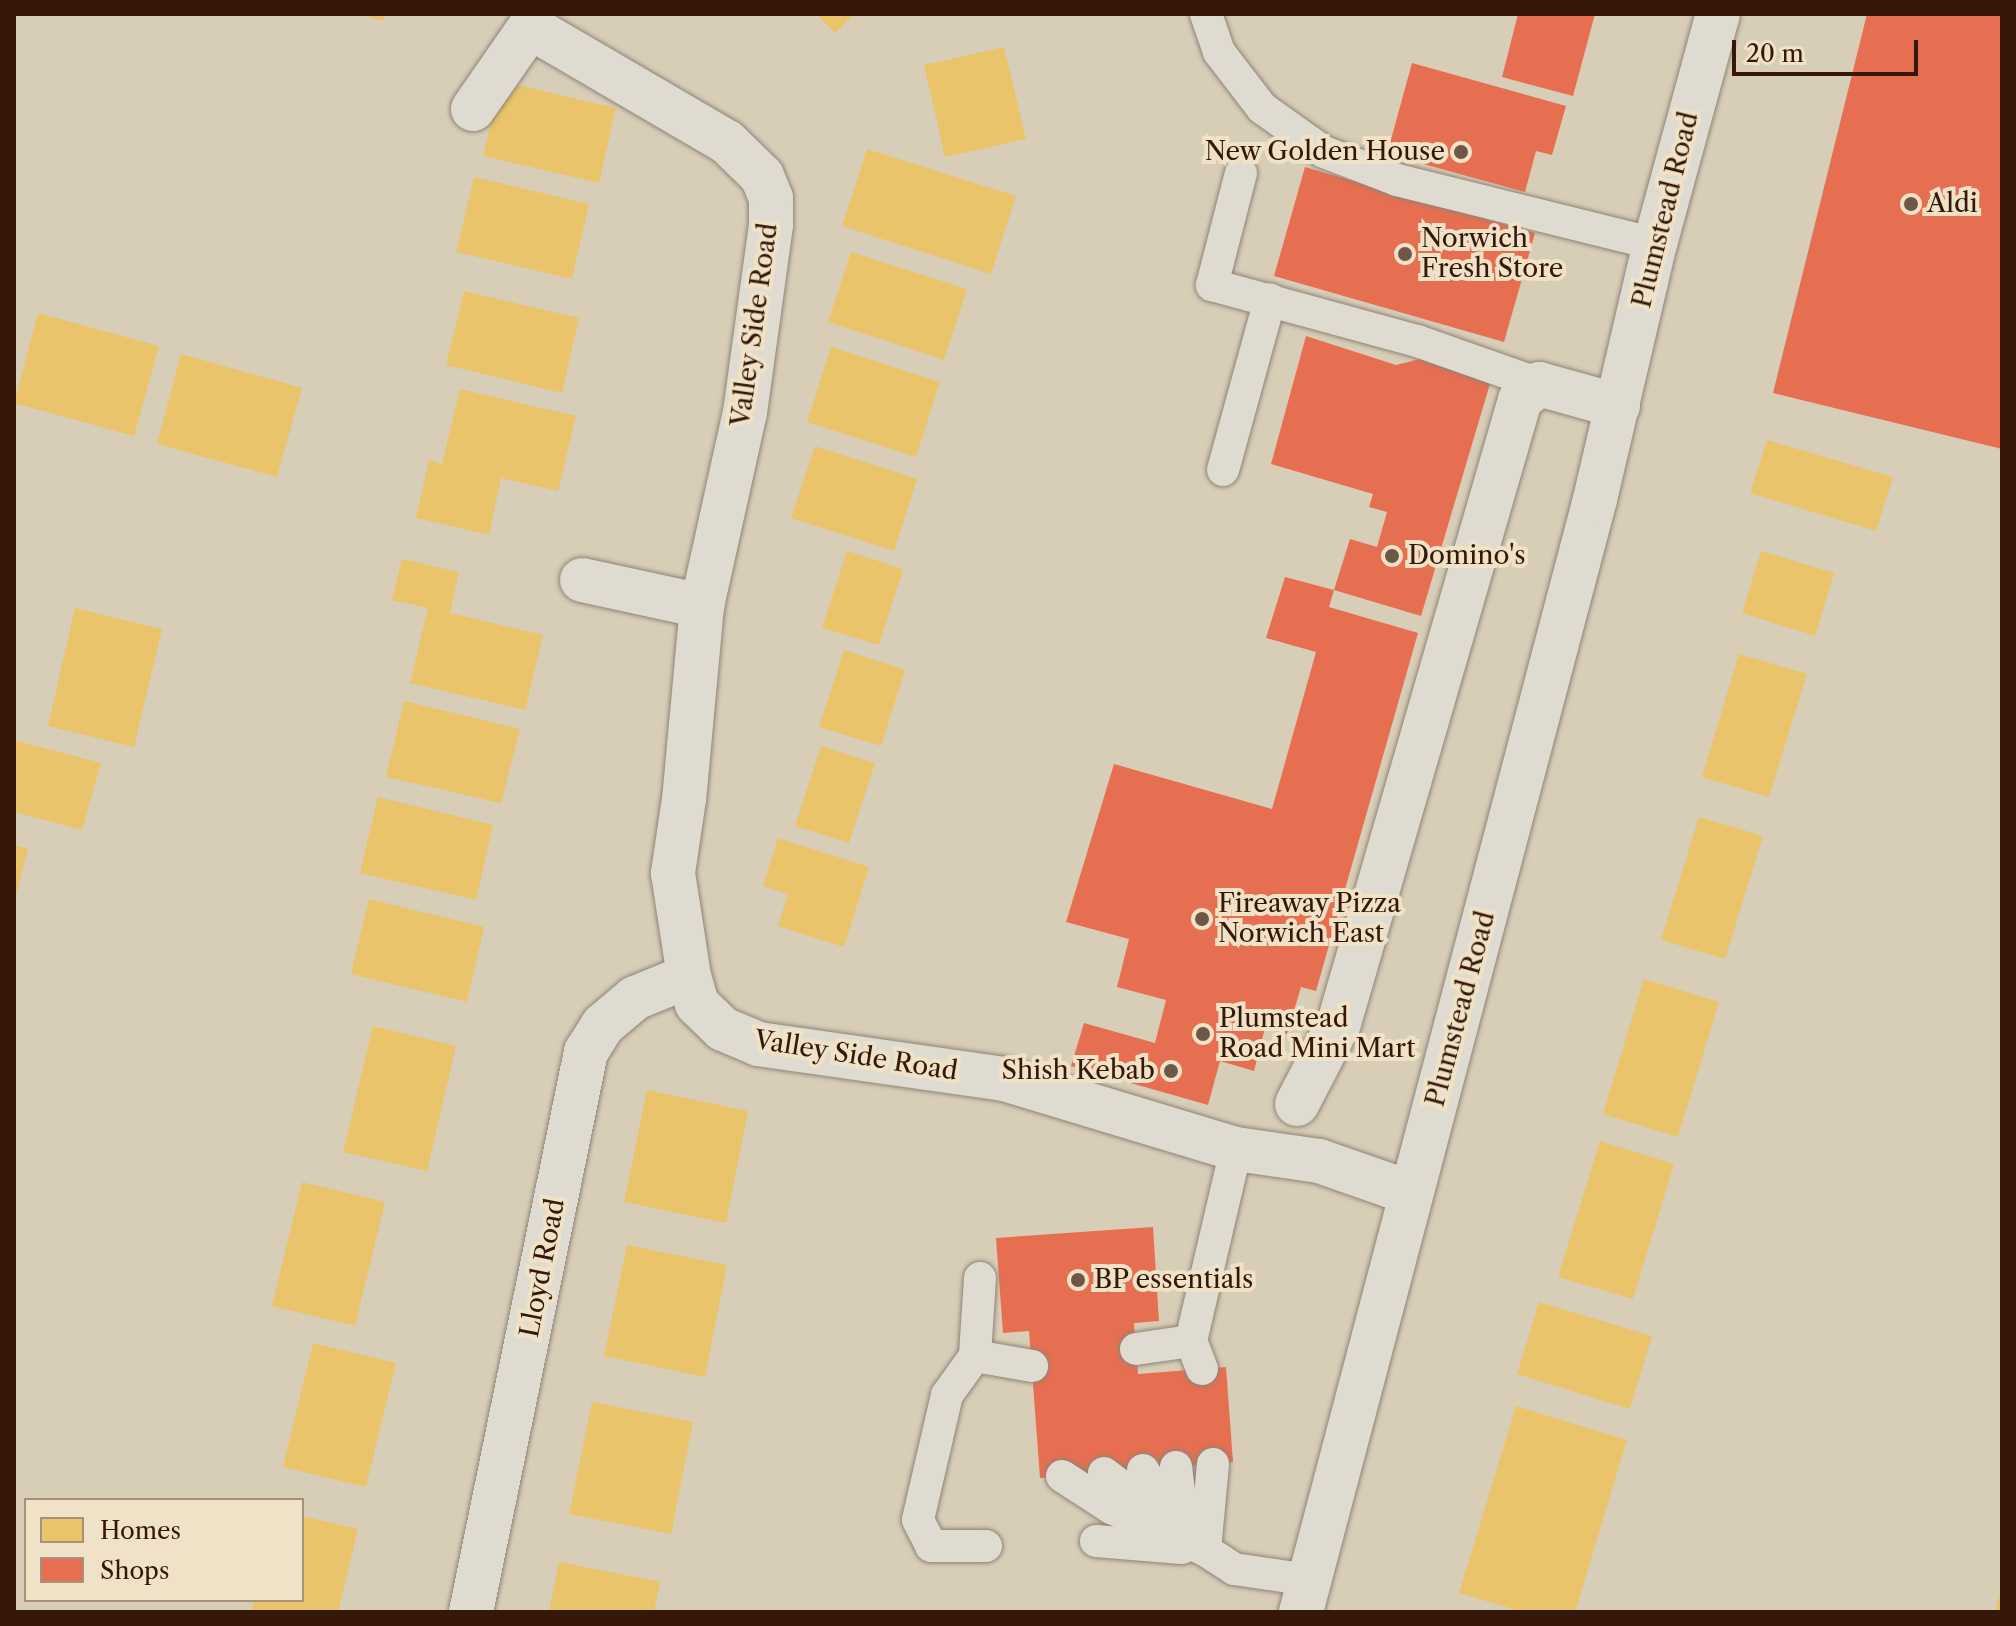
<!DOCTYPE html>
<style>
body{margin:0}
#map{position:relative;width:2016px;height:1626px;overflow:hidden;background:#d8cdb7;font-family:"Libre Caslon Text",serif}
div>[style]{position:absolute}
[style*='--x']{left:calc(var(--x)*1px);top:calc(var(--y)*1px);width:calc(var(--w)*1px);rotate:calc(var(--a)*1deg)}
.homes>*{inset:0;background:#e9c46a}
.shops>*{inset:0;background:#e76f51}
.roads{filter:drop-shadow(0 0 2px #8e8477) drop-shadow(0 0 2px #8e8477)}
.lane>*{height:32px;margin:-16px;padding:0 16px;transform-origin:16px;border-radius:16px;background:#e0dbd0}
.street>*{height:44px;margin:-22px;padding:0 22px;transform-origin:22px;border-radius:22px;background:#e0dbd0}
.secondary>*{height:44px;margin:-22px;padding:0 22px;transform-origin:22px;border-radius:22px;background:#e0dbd0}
.dots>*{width:22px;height:22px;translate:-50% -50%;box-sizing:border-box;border:4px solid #efe2c7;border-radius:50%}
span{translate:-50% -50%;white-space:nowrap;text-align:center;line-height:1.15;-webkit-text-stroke:8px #efe2c7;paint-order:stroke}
.poi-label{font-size:26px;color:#36180b}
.right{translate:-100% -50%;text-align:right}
.left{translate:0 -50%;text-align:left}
.street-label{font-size:26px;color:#36180b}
.frame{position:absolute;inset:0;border:16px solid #36180b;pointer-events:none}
.legend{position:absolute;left:24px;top:1498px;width:280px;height:104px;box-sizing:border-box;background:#efe2c7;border:2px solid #a5917c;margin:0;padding:10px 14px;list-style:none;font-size:24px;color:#36180b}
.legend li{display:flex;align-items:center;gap:16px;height:40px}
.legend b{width:40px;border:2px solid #a5917c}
.scale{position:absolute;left:1732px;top:40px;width:186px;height:36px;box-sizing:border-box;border:4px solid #36180b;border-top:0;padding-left:10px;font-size:24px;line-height:28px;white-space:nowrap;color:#36180b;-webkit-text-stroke:6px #efe2c7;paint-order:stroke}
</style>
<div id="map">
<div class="homes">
<div style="clip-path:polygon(359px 14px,385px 14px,383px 21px)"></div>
<div style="clip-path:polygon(816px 14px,854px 14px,835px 33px)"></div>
<div style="clip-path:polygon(1004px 47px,1026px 139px,945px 157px,924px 65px)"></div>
<div style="clip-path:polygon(501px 81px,616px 108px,599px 183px,483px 156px)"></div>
<div style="clip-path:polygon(867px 149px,1016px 196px,991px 274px,842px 226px)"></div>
<div style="clip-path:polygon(474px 177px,589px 204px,572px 279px,456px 252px)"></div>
<div style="clip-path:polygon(851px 252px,967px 289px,944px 360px,828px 322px)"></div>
<div style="clip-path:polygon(464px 291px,579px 318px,562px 393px,446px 365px)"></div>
<div style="clip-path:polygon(38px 313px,159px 346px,134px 436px,14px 403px)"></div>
<div style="clip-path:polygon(831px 347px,940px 382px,916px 457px,807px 422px)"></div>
<div style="clip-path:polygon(181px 354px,302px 388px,277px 477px,157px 444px)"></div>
<div style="clip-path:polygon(460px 389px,576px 416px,558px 491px,501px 478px,489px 535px,416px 518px,429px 460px,442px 464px)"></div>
<div style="clip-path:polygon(1767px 440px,1893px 477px,1876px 531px,1750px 493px)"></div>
<div style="clip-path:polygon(815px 446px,917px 479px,894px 551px,791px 518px)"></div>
<div style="clip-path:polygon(847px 551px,903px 569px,879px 645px,822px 628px)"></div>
<div style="clip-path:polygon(1761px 551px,1834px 573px,1815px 636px,1742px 613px)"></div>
<div style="clip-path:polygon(402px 559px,459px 572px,450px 613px,543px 635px,525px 710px,410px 683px,428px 608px,392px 600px)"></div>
<div style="clip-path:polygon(75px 608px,162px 629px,134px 747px,48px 726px)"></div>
<div style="clip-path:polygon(844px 650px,905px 670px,881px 746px,819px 727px)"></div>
<div style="clip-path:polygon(1739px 654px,1807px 674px,1769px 797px,1702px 777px)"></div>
<div style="clip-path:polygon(404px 701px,520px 729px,501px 803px,386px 777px)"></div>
<div style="clip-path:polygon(14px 740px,101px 763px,82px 830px,14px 812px)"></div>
<div style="clip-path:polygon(821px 746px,875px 763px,849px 843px,795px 826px)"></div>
<div style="clip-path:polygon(378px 797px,493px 825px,476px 900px,360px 873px)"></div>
<div style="clip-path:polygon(1699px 817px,1763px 836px,1725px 959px,1661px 940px)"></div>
<div style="clip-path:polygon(778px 838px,869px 867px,844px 947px,778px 926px,788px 894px,763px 886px)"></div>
<div style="clip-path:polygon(14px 845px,28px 849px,15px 900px,14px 900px)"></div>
<div style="clip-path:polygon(369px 899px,484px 927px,467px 1002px,351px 974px)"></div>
<div style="clip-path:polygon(1644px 979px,1719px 1002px,1678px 1137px,1603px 1114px)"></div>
<div style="clip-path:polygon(373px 1026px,456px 1046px,427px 1171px,343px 1152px)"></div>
<div style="clip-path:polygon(647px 1090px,748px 1111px,726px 1223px,624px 1202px)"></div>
<div style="clip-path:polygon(1600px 1141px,1674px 1164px,1633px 1299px,1558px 1277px)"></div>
<div style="clip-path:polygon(302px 1182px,385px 1202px,355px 1326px,272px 1306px)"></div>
<div style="clip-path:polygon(627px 1245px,727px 1265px,705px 1377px,604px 1356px)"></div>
<div style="clip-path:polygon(1539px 1302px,1652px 1336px,1630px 1409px,1517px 1374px)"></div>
<div style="clip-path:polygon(313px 1343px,396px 1363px,366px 1487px,283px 1467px)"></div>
<div style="clip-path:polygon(592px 1402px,693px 1422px,671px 1534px,569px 1514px)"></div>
<div style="clip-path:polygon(1516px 1406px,1627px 1440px,1575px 1612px,1523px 1612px,1459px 1593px)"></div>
<div style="clip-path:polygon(302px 1516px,358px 1529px,338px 1612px,251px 1612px,254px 1600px,302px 1600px)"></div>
<div style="clip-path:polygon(559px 1562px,660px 1582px,654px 1612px,549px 1612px)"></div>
<div style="clip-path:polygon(2001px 1590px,2002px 1612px,1995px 1612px)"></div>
</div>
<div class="shops">
<div style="clip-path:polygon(1518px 14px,1595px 14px,1573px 96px,1502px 77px)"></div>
<div style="clip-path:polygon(1867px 14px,2002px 14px,2002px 449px,1773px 393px)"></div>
<div style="clip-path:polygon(1412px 63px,1566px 106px,1552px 155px,1536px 151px,1525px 192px,1387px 154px)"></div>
<div style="clip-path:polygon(1305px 167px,1535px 233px,1504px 342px,1274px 276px)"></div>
<div style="clip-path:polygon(1306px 336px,1396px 365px,1432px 356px,1492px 377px,1421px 616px,1334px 590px,1350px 539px,1377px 547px,1387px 512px,1369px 507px,1373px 494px,1271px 464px)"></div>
<div style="clip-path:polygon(1285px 577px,1334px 590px,1329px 607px,1418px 633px,1316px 991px,1301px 987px,1287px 1034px,1265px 1028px,1254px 1071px,1220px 1061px,1208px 1105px,1071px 1066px,1084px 1023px,1155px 1043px,1166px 1000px,1117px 987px,1129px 939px,1066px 922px,1114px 764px,1272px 809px,1316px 652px,1266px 638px)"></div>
<div style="clip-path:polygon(1153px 1227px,1159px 1321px,1134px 1323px,1138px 1374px,1226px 1367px,1233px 1462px,1040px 1478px,1029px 1331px,1003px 1333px,996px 1238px)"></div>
</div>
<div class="roads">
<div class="lane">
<div style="--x:1206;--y:14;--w:40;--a:71.1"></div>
<div style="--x:1219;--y:52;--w:71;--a:52.5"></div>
<div style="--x:1262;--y:108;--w:76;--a:35.4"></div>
<div style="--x:1324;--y:152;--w:78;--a:21"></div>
<div style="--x:1397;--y:180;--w:266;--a:13.9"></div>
<div style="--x:1241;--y:173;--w:116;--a:104.5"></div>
<div style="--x:1212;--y:285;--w:213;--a:15.3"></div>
<div style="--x:1417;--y:341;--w:129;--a:19.4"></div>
<div style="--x:1223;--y:470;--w:177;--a:-74.6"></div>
<div style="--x:980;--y:1278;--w:78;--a:93.7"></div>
<div style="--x:975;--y:1356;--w:58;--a:10"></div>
<div style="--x:1136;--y:1349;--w:56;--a:-8.3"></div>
<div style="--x:975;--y:1356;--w:48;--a:125.7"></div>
<div style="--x:947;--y:1395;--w:128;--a:103.1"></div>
<div style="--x:918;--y:1520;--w:29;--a:63"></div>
<div style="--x:931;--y:1546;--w:55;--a:0"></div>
<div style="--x:1202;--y:1369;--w:30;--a:-111"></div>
<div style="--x:1191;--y:1341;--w:197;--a:-76.8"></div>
<div style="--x:1213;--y:1464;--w:86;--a:95.3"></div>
<div style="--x:1205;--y:1550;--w:35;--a:33"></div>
<div style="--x:1234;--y:1569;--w:76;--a:8.3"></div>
<div style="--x:1176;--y:1467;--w:40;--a:82.9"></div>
<div style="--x:1181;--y:1507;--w:22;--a:60"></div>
<div style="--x:1143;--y:1470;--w:55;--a:59.2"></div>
<div style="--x:1104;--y:1473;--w:71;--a:37"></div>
<div style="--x:1062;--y:1476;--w:59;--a:33.1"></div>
<div style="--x:1111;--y:1508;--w:103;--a:24.1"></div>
<div style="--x:1096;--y:1541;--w:86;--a:4.7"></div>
</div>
<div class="street">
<div style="--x:473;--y:109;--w:100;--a:-55.2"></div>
<div style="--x:530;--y:27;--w:228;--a:30.3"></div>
<div style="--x:727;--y:142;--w:49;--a:44.2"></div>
<div style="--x:762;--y:176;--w:24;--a:68"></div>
<div style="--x:771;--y:198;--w:27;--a:90"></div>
<div style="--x:771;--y:225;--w:189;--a:97.9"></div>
<div style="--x:745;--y:412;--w:199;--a:102.5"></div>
<div style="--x:702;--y:606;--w:194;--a:95.3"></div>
<div style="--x:684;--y:799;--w:75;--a:98.5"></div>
<div style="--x:673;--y:873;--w:104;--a:81.2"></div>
<div style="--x:689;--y:976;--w:29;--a:74"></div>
<div style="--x:697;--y:1004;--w:36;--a:44"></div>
<div style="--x:723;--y:1029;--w:38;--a:23"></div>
<div style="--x:758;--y:1044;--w:248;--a:8.1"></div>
<div style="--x:1004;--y:1079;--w:242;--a:16.8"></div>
<div style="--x:1236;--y:1149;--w:84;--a:8.2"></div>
<div style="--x:1319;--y:1161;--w:97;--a:19.2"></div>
<div style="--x:582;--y:580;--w:123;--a:12.2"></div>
<div style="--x:1297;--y:1104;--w:91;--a:-62.6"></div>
<div style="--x:1339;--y:1023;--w:649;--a:-73.8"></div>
<div style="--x:1520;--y:400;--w:25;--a:-40"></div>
<div style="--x:1539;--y:384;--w:82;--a:15.6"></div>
<div style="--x:471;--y:1612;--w:572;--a:-78.4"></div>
<div style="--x:586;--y:1052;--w:32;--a:-58"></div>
<div style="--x:603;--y:1025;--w:42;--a:-40.2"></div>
<div style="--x:635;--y:998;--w:58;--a:-22.2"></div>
</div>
<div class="secondary">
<div style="--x:1301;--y:1612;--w:1151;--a:-75.2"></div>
<div style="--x:1595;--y:499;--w:262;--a:-76.8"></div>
<div style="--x:1655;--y:244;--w:238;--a:-74.7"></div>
</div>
</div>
<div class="dots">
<div style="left:1461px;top:152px;background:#6f5747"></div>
<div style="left:1911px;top:204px;background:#6f5747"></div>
<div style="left:1405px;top:254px;background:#6f5747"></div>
<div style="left:1392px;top:556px;background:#6f5747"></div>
<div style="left:1202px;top:919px;background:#6f5747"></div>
<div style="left:1203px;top:1034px;background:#6f5747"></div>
<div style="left:1171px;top:1071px;background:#6f5747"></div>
<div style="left:1078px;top:1280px;background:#6f5747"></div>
</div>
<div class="poi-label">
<span class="right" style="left:1445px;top:152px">New Golden House</span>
<span class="left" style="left:1927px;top:204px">Aldi</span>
<span class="left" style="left:1421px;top:254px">Norwich<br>Fresh Store</span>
<span class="left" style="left:1408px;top:556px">Domino's</span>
<span class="left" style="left:1218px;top:919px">Fireaway Pizza<br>Norwich East</span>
<span class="left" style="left:1219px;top:1034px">Plumstead<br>Road Mini Mart</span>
<span class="right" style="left:1155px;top:1071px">Shish Kebab</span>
<span class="left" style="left:1094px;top:1280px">BP essentials</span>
</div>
<div class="street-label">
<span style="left:1666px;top:210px;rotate:-76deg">Plumstead Road</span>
<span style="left:755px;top:325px;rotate:-82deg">Valley Side Road</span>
<span style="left:1461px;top:1009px;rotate:-75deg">Plumstead Road</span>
<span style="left:856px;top:1056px;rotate:9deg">Valley Side Road</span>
<span style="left:543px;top:1268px;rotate:-79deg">Lloyd Road</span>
</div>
<div class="frame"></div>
<ul class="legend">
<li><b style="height:22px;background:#e9c46a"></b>Homes</li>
<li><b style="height:22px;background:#e76f51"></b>Shops</li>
</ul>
<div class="scale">20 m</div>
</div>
